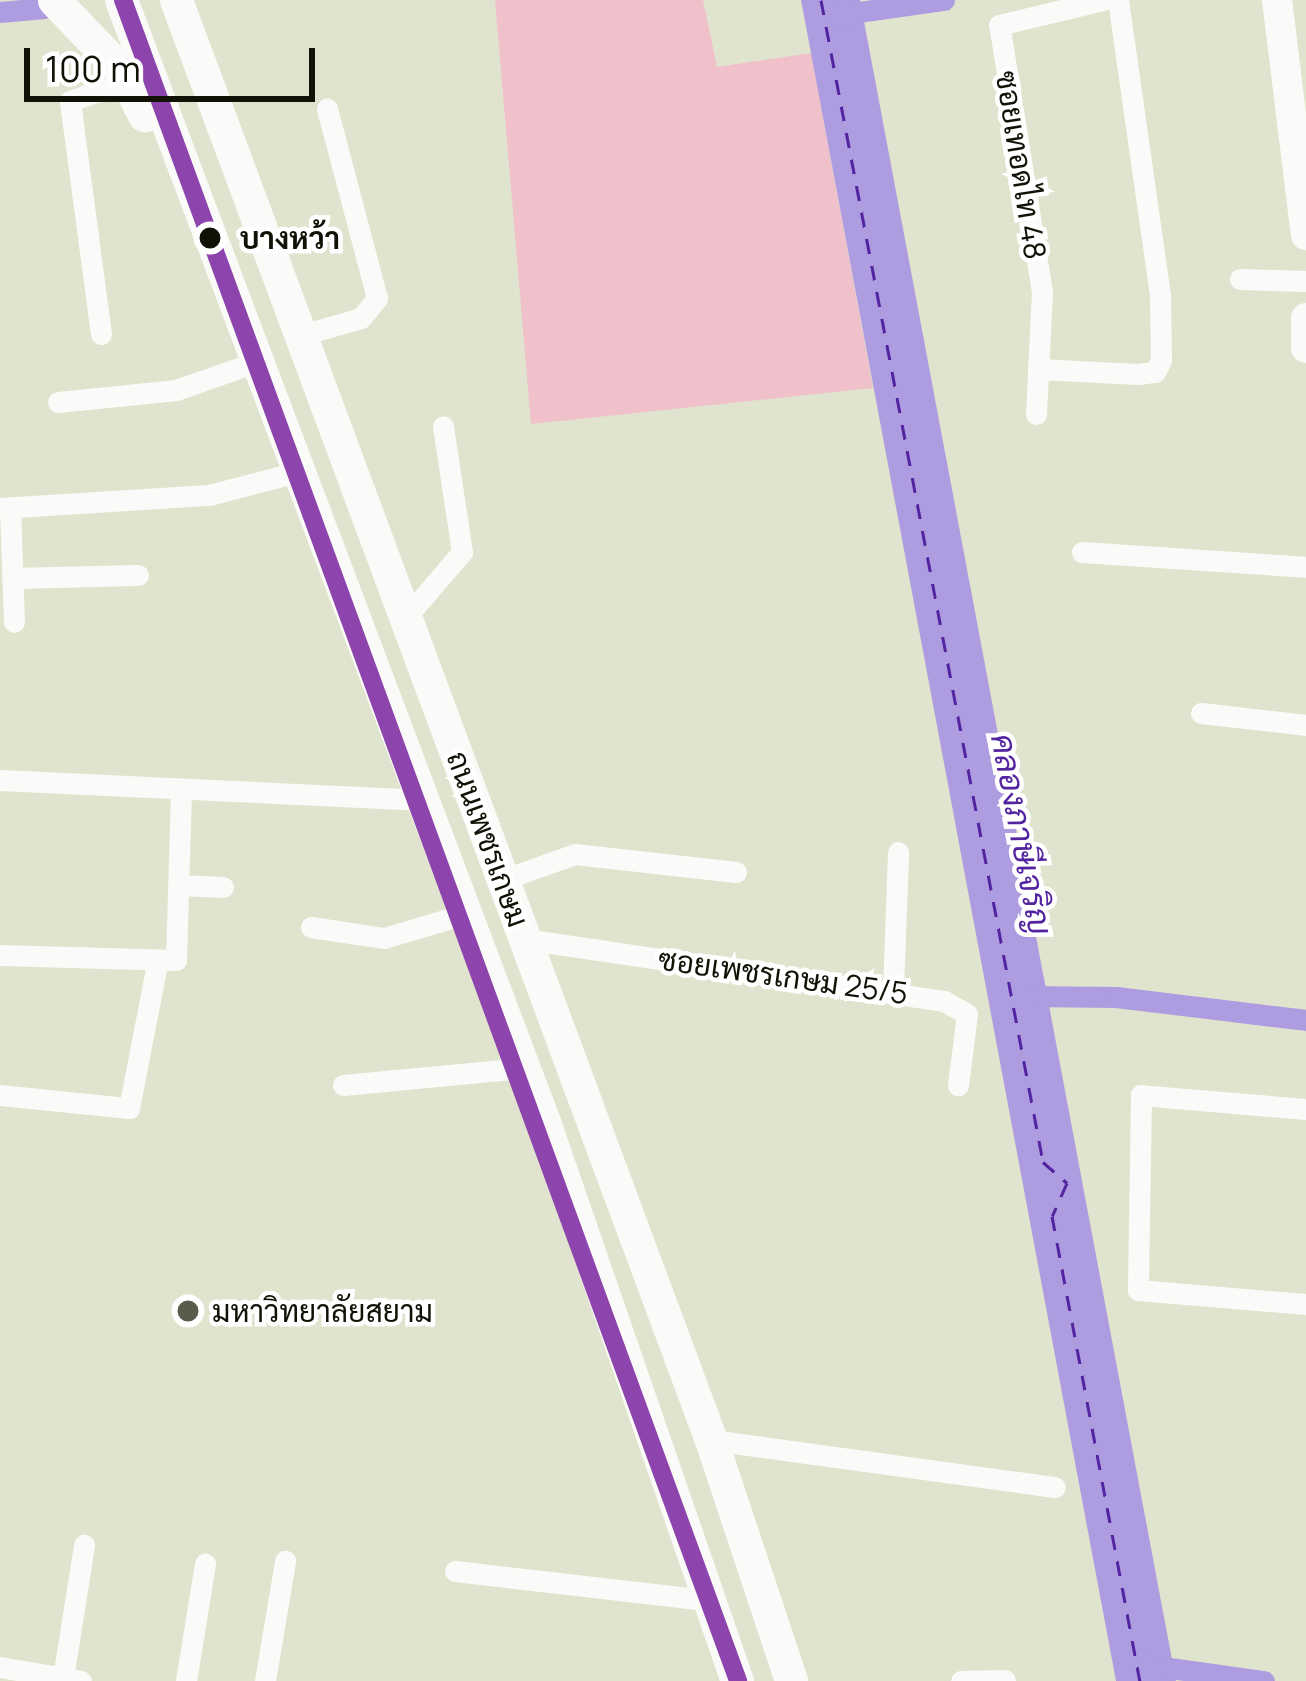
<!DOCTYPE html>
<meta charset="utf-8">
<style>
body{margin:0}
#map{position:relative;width:1306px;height:1681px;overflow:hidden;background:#e0e3cd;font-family:Manrope,Sarabun,sans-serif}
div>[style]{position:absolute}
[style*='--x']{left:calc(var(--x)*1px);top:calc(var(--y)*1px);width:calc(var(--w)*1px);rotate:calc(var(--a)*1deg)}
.green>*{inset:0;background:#f0c0cb}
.water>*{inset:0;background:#ae9ce0}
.canal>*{height:21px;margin:-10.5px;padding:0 10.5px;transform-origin:10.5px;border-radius:10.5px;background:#ae9ce0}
.ferry>*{height:3px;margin-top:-1.5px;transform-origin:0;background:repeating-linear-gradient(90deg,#5324a0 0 15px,transparent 0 27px)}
.street>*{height:21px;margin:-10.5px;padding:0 10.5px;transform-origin:10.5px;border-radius:10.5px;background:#fafbf8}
.secondary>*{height:30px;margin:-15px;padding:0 15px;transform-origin:15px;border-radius:15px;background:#fafbf8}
.primary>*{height:33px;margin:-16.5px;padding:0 16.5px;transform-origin:16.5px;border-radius:16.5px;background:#fafbf8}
.metro-1>*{height:18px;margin:-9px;padding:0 9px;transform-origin:9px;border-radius:9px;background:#8e44ad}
.dots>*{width:33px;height:33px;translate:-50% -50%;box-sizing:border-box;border:6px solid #fff;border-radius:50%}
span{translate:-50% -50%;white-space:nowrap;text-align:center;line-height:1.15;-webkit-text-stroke:9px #fff;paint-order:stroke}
.street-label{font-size:30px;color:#111205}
.stop-label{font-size:30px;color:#111205;font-weight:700}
.left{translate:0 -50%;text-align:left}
.poi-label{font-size:30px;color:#111205}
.water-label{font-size:33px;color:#5324a0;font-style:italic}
.scale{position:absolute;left:24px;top:48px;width:291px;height:54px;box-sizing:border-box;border:6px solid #111205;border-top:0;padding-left:15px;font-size:36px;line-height:42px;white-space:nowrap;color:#111205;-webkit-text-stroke:9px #fff;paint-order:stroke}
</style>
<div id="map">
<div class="green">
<div style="clip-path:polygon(495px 0,703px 0,717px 67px,811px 53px,873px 388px,531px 424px)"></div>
</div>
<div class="water">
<div style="clip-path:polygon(801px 0,860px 0,1176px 1681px,1116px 1681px)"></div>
</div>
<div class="canal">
<div style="--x:0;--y:12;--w:44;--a:-5.2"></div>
<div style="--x:837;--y:15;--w:108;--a:-8"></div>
<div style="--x:1021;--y:996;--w:95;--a:0.6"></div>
<div style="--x:1116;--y:997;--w:191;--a:6.9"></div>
<div style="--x:1148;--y:1665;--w:117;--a:7.9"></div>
</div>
<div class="ferry">
<div style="--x:821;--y:0;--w:1183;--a:79.18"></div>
<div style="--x:1043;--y:1162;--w:32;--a:41"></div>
<div style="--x:1067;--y:1183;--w:36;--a:114"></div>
<div style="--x:1052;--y:1216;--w:473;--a:79.3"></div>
</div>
<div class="street">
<div style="--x:1240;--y:279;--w:66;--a:1.7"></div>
<div style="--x:101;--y:334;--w:235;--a:-97.6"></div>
<div style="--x:70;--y:101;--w:60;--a:-19.3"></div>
<div style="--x:305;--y:334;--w:58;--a:-15.9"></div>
<div style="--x:361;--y:318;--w:26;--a:-51"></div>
<div style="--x:377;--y:298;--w:196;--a:-104.8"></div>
<div style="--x:1038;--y:369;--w:100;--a:2.9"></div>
<div style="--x:1138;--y:374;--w:17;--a:-7"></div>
<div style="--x:1155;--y:372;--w:13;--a:-63"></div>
<div style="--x:1161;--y:360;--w:65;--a:-90.9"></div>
<div style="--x:1160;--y:295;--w:298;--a:-98.1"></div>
<div style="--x:58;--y:402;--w:119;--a:-5.8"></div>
<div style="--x:176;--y:390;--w:85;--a:-19.3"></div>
<div style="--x:1036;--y:414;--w:122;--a:-87.2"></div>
<div style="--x:1042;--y:292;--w:270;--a:-99.1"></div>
<div style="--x:999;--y:25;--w:107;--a:-13.5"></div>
<div style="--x:10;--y:507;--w:115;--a:88"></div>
<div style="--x:0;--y:508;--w:209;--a:-3.6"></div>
<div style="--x:209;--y:495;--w:91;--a:-14.6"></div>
<div style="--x:1082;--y:552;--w:225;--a:3.8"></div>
<div style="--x:12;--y:578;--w:126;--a:-1.4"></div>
<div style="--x:407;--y:616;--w:84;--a:-49.3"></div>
<div style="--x:462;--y:552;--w:127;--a:-98.6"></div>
<div style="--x:1201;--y:713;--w:106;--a:6.5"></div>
<div style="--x:0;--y:780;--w:420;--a:2.7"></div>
<div style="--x:502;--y:880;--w:77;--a:-19.6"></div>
<div style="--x:575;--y:854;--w:162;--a:6.4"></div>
<div style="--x:179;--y:885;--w:44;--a:2.6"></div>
<div style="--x:311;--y:927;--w:74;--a:8.6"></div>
<div style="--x:384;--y:938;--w:84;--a:-16.5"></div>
<div style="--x:524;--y:939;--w:425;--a:8.4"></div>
<div style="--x:944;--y:1001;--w:26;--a:29"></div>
<div style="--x:967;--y:1014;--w:72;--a:97.2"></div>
<div style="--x:0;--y:955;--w:176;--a:1.6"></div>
<div style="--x:176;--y:960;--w:171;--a:-88.3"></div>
<div style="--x:893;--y:990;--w:138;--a:-87.9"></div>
<div style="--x:343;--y:1085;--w:182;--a:-5.4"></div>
<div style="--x:0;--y:1095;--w:130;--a:5.8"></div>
<div style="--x:129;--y:1108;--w:147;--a:-79"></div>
<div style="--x:1306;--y:1109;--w:166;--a:-175.2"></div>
<div style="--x:1141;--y:1095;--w:195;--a:90.9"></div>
<div style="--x:1138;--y:1290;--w:169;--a:4.8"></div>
<div style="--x:711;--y:1440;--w:347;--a:7.8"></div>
<div style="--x:455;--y:1571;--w:261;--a:6.6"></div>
<div style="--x:0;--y:1667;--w:82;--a:9.8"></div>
<div style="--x:63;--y:1678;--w:135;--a:-81"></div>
<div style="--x:186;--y:1681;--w:119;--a:-80.8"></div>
<div style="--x:265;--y:1681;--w:122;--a:-80.5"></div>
<div style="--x:961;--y:1681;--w:44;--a:-1.3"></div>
</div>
<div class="secondary">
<div style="--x:1277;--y:0;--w:237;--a:83"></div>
<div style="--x:1306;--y:318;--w:30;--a:90"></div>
</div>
<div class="primary">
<div style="--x:54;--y:0;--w:97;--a:46.3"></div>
<div style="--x:121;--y:70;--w:51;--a:62.9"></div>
<div style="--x:121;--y:0;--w:1199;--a:69.34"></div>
<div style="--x:544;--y:1122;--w:591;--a:70.95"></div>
<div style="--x:176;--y:0;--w:1536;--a:69.62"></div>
<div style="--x:711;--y:1440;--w:254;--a:71.6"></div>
</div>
<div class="metro-1">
<div style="--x:123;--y:0;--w:1790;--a:69.9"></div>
</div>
<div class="dots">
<div style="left:210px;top:238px;background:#111205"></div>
<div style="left:188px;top:1311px;background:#595b4b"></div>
</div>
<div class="street-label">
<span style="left:1021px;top:165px;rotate:81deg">ซอยเทอดไท 48</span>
<span style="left:488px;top:839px;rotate:70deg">ถนนเพชรเกษม</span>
<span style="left:783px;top:976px;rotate:8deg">ซอยเพชรเกษม 25/5</span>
</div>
<div class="stop-label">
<span class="left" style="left:240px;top:238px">บางหว้า</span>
</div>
<div class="poi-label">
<span class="left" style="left:212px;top:1311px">มหาวิทยาลัยสยาม</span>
</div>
<div class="water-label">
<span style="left:1022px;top:834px;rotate:79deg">คลองภาษีเจริญ</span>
</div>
<div class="scale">100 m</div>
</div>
